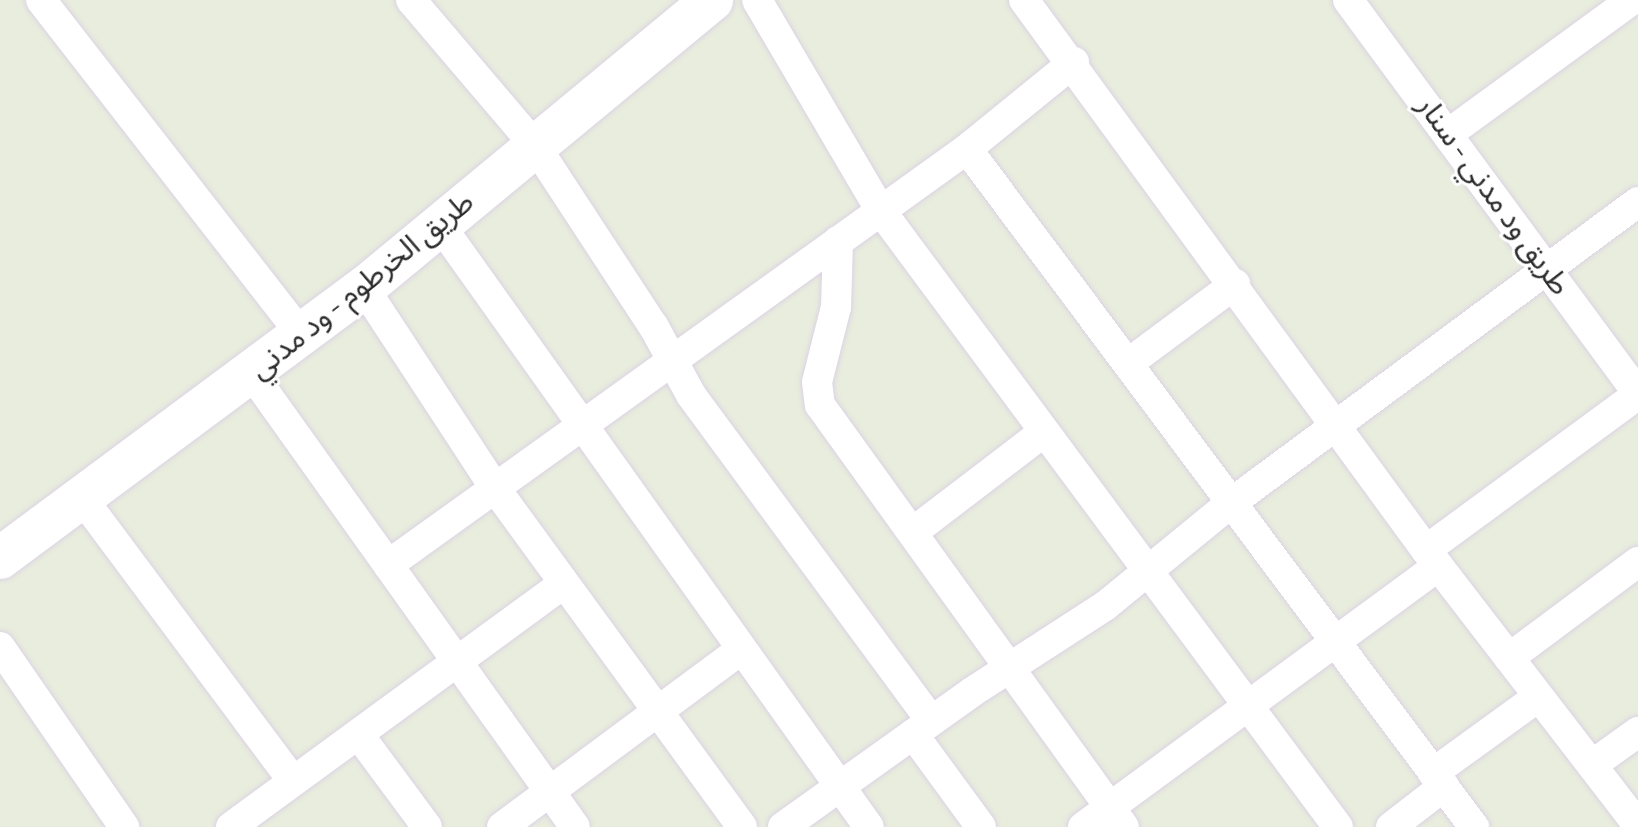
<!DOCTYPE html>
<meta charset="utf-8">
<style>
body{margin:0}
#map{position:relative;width:1638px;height:827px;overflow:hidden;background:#e8eddd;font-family:"Sofia Sans Condensed","Noto Sans Arabic",sans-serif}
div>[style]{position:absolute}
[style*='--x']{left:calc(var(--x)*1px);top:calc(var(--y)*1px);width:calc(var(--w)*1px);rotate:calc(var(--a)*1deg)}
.roads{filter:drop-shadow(0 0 2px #dcd2e4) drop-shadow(0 0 2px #dcd2e4)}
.street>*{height:30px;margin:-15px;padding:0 15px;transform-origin:15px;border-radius:15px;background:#fff}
.secondary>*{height:42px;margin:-21px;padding:0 21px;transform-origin:21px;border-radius:21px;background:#fff}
span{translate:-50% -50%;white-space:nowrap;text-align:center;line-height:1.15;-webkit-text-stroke:6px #fff;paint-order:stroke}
.street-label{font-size:30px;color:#2b2b2b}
</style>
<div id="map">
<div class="roads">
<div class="street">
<div style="--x:41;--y:0;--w:426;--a:52.1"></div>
<div style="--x:411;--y:0;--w:193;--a:49.6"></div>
<div style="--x:536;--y:147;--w:215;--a:56.8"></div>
<div style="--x:654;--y:327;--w:77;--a:61.4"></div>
<div style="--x:691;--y:395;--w:404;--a:53.6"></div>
<div style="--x:757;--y:0;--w:245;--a:59.6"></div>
<div style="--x:881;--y:211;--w:767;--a:53.43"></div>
<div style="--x:1024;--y:0;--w:681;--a:53.84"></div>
<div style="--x:1426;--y:550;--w:347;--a:52.4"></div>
<div style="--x:1348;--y:0;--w:488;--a:53.6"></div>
<div style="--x:1448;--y:134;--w:228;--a:-36.1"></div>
<div style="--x:967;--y:149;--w:847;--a:53.21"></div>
<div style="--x:440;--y:225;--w:739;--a:54.53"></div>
<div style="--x:838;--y:241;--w:66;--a:91.7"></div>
<div style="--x:836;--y:307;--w:77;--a:104.2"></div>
<div style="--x:817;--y:382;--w:23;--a:83"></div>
<div style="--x:820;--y:405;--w:520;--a:54.23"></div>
<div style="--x:364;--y:288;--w:239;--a:56.8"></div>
<div style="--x:495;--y:488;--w:419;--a:53.9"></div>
<div style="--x:1130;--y:362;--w:131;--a:-36.6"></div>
<div style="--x:252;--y:374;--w:556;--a:54.51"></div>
<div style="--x:82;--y:498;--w:353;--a:53.3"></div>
<div style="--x:913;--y:532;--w:165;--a:-37.4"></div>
<div style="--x:1426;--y:550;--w:263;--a:-36.3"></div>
<div style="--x:388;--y:565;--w:713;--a:-35.7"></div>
<div style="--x:967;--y:149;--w:138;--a:-39.1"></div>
<div style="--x:0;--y:647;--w:219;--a:55.4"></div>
<div style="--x:1509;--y:658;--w:161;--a:-36.7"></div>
<div style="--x:913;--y:734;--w:115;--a:53.8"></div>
<div style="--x:359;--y:735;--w:114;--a:53.5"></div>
<div style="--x:1592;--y:765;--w:57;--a:-35.7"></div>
<div style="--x:1433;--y:773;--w:130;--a:-35.9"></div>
<div style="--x:231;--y:827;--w:411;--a:-36.2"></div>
<div style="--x:502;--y:827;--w:297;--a:-36.6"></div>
<div style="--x:783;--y:827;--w:232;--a:-35.5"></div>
<div style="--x:972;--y:692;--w:158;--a:-32.9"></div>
<div style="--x:1105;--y:606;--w:163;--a:-39.3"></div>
<div style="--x:1231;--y:503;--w:506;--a:-36.49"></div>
<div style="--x:1083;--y:827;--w:441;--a:-36.3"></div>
<div style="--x:1391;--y:827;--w:67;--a:-37.7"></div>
</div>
<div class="secondary">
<div style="--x:0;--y:558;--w:453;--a:-36.6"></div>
<div style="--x:364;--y:288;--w:452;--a:-39.6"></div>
</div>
</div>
<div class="street-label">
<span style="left:1493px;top:196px;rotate:54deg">طريق ود مدني - سنار</span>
<span style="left:362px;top:286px;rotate:-39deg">طريق الخرطوم - ود مدني</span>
</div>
</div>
